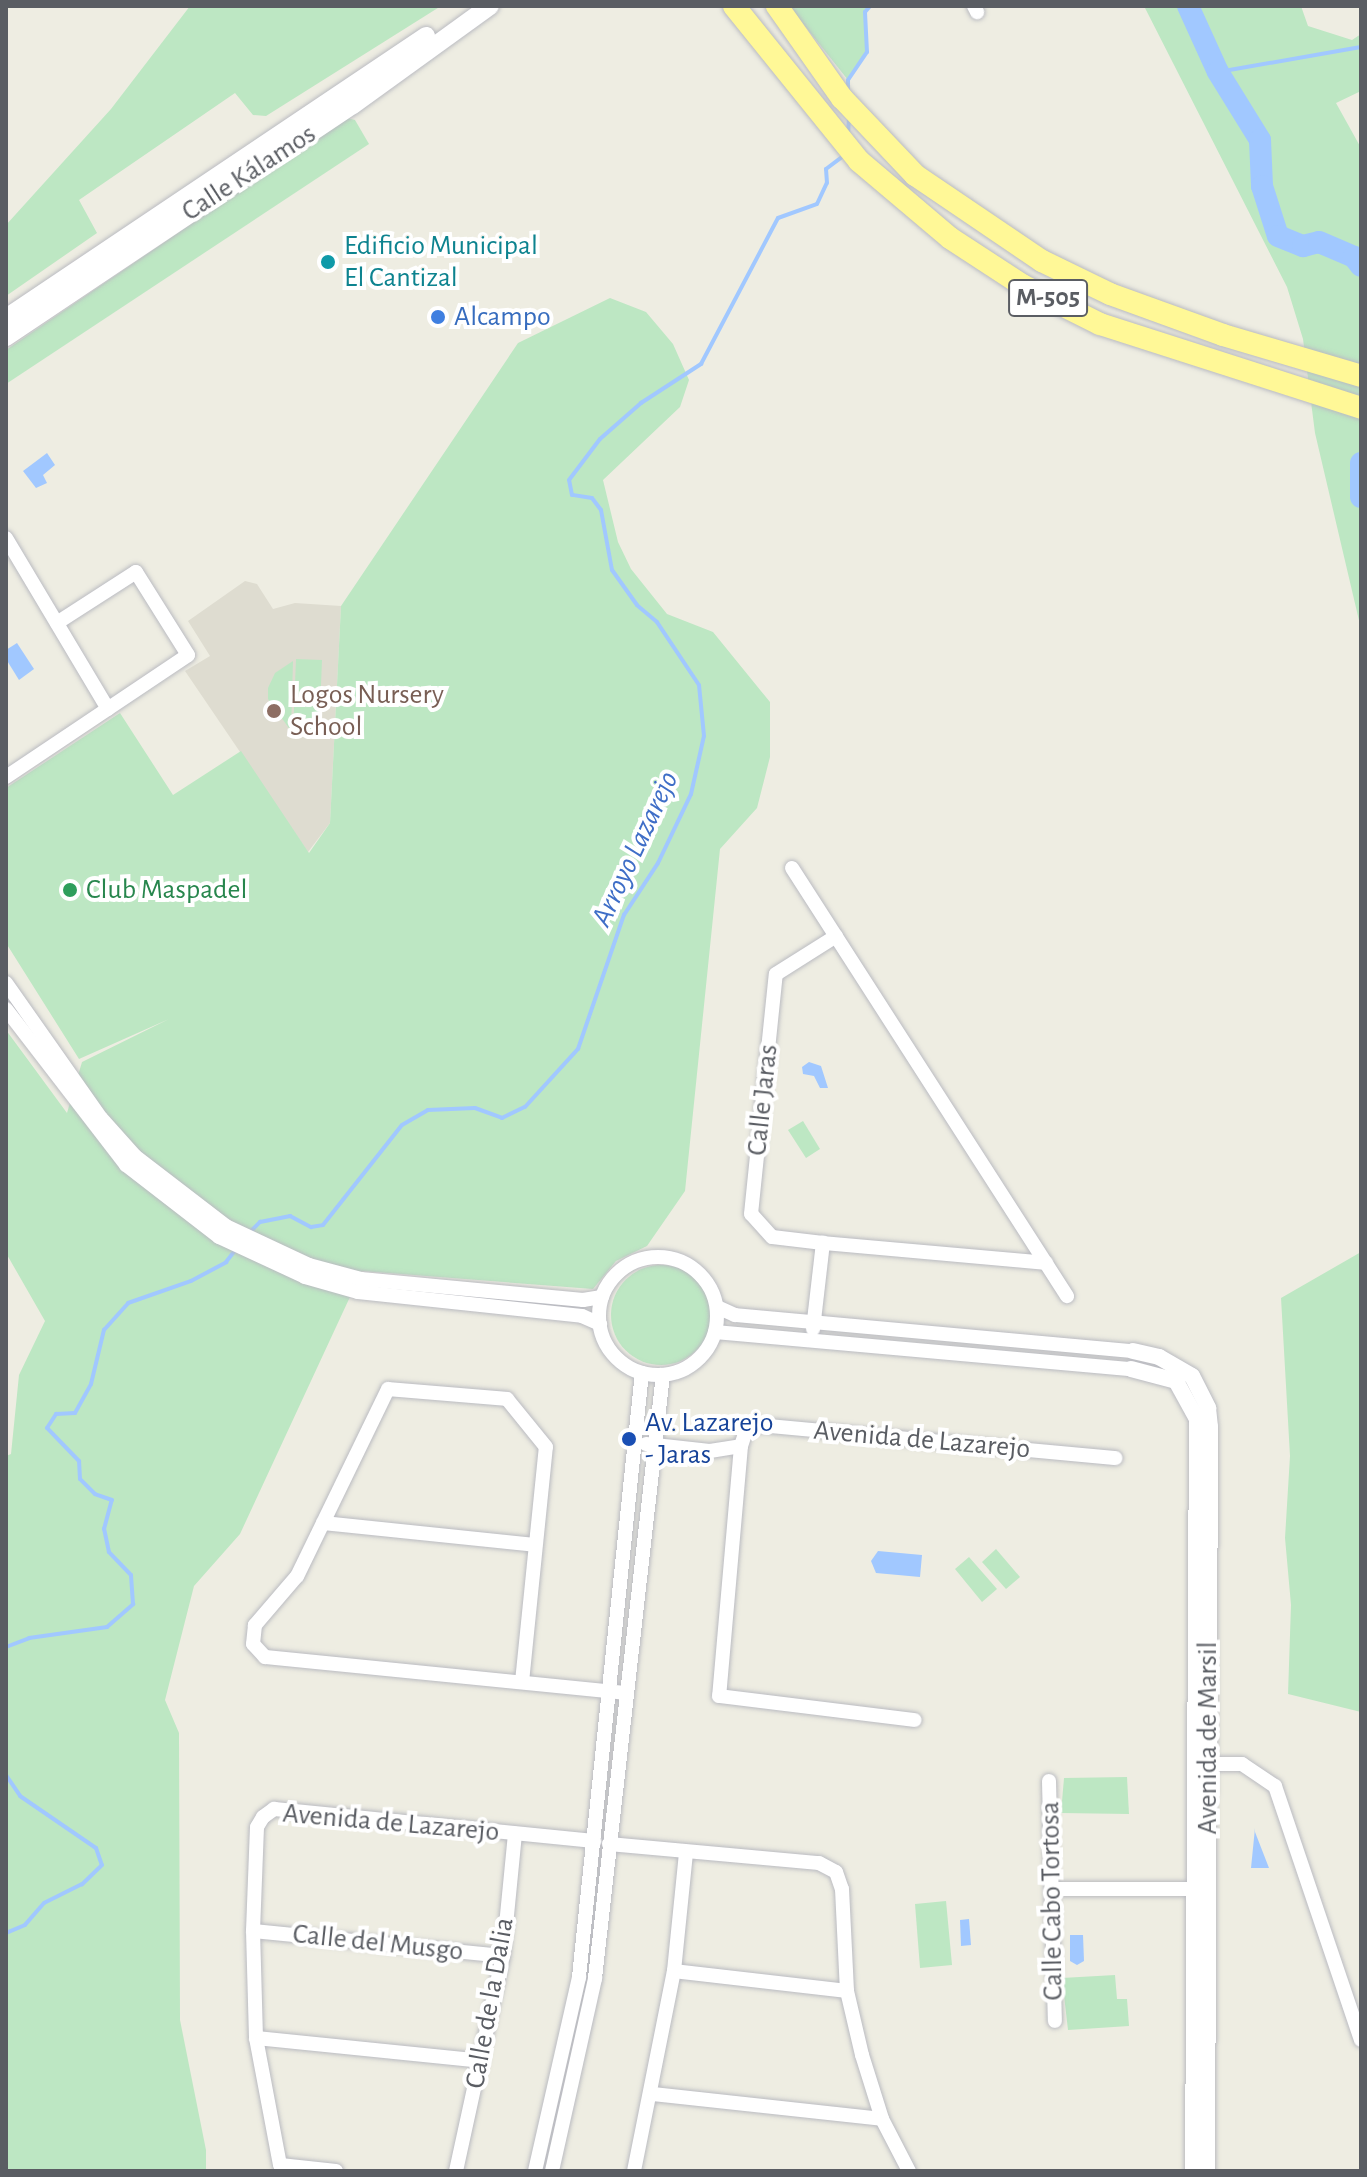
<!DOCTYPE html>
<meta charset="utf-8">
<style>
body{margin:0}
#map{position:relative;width:1367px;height:2177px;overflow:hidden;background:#eeede2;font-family:"Alegreya Sans",sans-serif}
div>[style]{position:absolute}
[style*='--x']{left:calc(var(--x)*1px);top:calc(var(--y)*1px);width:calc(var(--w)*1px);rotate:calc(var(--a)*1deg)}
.education>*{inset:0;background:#dedcd0}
.green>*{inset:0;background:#bde7c3}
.round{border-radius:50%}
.water>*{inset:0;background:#a1c8ff}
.stream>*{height:4px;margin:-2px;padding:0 2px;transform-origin:2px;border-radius:2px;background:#a1c8ff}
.river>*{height:22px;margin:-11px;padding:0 11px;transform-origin:11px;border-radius:11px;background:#a1c8ff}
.roads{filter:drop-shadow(0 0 2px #babbc1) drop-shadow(0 0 2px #babbc1)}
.minor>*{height:14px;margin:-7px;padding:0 7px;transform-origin:7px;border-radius:7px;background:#fff}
.minor>.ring{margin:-7px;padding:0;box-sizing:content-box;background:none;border:14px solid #fff;border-radius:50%}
.tertiary>*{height:16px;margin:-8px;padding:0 8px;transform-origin:8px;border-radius:8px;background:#fff}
.secondary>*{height:18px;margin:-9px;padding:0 9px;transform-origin:9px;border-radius:9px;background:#fff}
.trunk>*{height:22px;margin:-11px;padding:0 11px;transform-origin:11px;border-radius:11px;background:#fff897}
.dots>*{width:22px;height:22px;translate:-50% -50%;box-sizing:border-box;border:4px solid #fff;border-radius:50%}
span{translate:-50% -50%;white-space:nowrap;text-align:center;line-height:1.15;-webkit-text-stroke:8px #fff;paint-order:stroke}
.shield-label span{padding:2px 6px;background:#fff;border:2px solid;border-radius:6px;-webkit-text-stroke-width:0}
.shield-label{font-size:26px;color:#5a5d63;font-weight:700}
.street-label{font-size:28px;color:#5a5d63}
.culture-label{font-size:28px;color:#0d838f}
.left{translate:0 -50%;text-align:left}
.shop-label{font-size:28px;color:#366cbe}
.education-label{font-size:28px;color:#785e54}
.leisure-label{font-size:28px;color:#27864d}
.transit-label{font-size:28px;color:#164399}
.water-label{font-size:30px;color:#3f6ec7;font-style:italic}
.frame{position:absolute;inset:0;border:8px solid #5a5d63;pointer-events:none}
</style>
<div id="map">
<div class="education">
<div style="clip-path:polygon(245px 581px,257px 584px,273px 609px,295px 603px,341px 606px,330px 823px,308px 852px,185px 671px,210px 656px,188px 621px)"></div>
</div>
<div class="green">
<div style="clip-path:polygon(190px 6px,441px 6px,266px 116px,253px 115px,235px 93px,79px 200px,97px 233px,6px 296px,6px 225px,111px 109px)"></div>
<div style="clip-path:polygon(789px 6px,870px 6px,865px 13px,867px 52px,848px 80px)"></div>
<div style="clip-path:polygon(1144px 6px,1301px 6px,1308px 26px,1352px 40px,1361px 34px,1361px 91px,1336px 103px,1361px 148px,1361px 629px,1315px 433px,1303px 339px,1287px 287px)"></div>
<div style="clip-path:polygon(347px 118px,355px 120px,369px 144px,6px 384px,6px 350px)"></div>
<div style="clip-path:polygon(610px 298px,646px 312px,673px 344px,689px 380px,680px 407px,603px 480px,618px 542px,631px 569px,667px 614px,713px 632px,770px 702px,770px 757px,757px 808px,720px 849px,685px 1191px,647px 1246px,616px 1261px,593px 1289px,362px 1271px,240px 1534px,194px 1586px,165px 1700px,179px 1733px,180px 2020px,206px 2150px,206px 2171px,6px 2171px,6px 1456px,11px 1454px,19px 1375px,45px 1321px,6px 1253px,6px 1030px,67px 1113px,82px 1062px,169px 1019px,79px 1059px,6px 943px,6px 788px,120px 713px,173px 795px,241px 751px,309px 853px,330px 823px,341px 606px,518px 343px)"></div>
<div style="clip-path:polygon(296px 659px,322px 660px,319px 734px,293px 734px)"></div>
<div style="clip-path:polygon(293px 661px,291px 731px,268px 699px,268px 688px,275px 673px)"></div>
<div style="clip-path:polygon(803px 1121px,820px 1149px,806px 1158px,788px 1130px)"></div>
<div style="clip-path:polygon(1361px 1252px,1361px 1712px,1288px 1694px,1291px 1605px,1285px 1538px,1290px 1456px,1281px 1298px)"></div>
<div class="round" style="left:611px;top:1265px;width:100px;height:100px"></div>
<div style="clip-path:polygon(996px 1549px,1020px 1577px,1006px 1589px,982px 1562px)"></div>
<div style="clip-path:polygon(969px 1557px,997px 1589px,982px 1602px,955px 1569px)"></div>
<div style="clip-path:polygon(1127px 1777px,1129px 1814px,1061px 1813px,1064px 1778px)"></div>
<div style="clip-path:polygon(946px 1901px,952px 1965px,920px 1968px,915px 1904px)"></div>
<div style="clip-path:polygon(1115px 1975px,1117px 1999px,1127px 1999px,1129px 2026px,1068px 2030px,1062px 1978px)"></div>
</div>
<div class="water">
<div style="clip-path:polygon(47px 453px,55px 465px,43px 475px,47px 483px,36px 488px,23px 471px)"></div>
<div style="clip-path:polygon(17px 643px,34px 669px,19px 680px,6px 659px,6px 650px)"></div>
<div style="clip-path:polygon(809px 1062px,821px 1066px,828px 1088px,820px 1088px,814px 1076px,803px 1074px,802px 1067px)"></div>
<div style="clip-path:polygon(878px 1551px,922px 1555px,920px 1577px,876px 1573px,871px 1561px)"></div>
<div style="clip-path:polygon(1255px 1828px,1255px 1832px,1269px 1868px,1251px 1868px)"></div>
<div style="clip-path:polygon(969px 1919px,971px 1945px,961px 1946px,960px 1920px)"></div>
<div style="clip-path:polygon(1070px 1935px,1083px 1935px,1084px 1961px,1077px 1965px,1070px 1961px)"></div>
</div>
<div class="stream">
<div style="--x:1218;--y:72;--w:145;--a:-9.9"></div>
<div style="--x:848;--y:92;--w:12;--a:-90"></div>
<div style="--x:848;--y:80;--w:34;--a:-56"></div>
<div style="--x:867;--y:52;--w:40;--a:-92.9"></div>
<div style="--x:865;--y:12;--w:8;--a:-50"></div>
<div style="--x:848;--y:136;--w:19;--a:-87"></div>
<div style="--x:249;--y:1233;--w:16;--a:-45"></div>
<div style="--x:260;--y:1222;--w:31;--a:-11"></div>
<div style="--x:290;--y:1216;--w:24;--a:28"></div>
<div style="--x:311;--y:1227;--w:12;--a:-9"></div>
<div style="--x:323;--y:1225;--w:127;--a:-51.7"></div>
<div style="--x:402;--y:1125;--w:30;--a:-30"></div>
<div style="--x:428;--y:1110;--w:47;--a:-2.4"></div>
<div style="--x:475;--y:1108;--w:29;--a:20"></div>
<div style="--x:502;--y:1118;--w:25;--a:-26"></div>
<div style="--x:525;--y:1107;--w:79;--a:-47.6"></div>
<div style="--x:578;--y:1049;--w:142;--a:-71.1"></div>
<div style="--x:624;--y:915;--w:62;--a:-56.8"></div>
<div style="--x:658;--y:863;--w:76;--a:-64.4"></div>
<div style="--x:691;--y:794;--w:59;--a:-77.4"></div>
<div style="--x:704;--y:736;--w:51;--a:-95.6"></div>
<div style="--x:699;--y:685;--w:76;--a:-123.7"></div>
<div style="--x:657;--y:622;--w:26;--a:-140"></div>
<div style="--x:637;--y:605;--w:43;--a:-125.5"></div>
<div style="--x:612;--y:570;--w:61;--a:-100.4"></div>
<div style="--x:601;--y:510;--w:15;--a:-127"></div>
<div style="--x:592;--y:498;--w:20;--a:-171"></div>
<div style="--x:572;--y:495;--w:15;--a:-101"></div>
<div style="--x:569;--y:480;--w:51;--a:-52.9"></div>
<div style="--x:600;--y:439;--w:55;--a:-41.3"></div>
<div style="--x:641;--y:403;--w:72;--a:-33"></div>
<div style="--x:701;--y:364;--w:165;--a:-62.2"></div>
<div style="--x:778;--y:218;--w:41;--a:-19.7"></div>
<div style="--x:817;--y:204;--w:23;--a:-65"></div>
<div style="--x:827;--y:183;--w:14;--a:-94"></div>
<div style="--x:826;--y:169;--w:21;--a:-37"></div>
<div style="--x:1361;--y:1337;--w:45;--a:90"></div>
<div style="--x:6;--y:1647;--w:25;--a:-21"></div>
<div style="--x:29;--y:1638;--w:79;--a:-8"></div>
<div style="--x:107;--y:1627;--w:35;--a:-41"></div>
<div style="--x:133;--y:1604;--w:29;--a:-94"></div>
<div style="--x:131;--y:1575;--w:32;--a:-134"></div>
<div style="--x:109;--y:1552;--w:24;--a:-102"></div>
<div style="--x:104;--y:1529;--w:30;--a:-75"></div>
<div style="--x:112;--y:1500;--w:18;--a:-161"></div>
<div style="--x:95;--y:1494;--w:21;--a:-135"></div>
<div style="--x:80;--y:1479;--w:18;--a:-93"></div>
<div style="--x:79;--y:1461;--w:46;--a:-134.1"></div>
<div style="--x:47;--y:1428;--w:17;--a:-57"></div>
<div style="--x:56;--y:1414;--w:19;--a:-3"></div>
<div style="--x:75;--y:1413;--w:33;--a:-61"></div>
<div style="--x:91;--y:1384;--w:56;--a:-76.5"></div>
<div style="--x:104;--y:1330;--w:36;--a:-48"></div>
<div style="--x:128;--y:1303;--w:67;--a:-19.2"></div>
<div style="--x:191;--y:1281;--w:40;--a:-28"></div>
<div style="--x:226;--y:1262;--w:16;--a:-52"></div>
<div style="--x:6;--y:1775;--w:25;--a:56"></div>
<div style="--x:20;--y:1796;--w:92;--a:34.4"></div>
<div style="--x:96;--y:1848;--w:18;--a:71"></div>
<div style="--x:102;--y:1865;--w:28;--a:136"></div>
<div style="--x:82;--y:1884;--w:42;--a:153.4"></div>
<div style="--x:44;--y:1903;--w:29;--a:131"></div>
<div style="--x:25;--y:1925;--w:21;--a:157"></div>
</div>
<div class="river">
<div style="--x:1188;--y:6;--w:72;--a:65.6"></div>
<div style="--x:1218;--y:72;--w:80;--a:58.3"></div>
<div style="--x:1260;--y:140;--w:46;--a:87.5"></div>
<div style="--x:1262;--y:186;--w:52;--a:72.3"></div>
<div style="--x:1278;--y:236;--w:27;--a:22"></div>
<div style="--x:1303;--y:246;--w:16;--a:-14"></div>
<div style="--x:1319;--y:242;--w:38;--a:23"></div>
<div style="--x:1354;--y:257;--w:11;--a:52"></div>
<div style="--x:1361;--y:463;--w:34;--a:90"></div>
</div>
<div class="roads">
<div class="minor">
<div style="--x:974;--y:6;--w:7;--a:63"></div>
<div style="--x:6;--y:538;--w:199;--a:59.2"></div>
<div style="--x:6;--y:777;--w:219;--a:-33.8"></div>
<div style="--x:188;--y:655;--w:98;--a:-122.1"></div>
<div style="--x:136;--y:572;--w:94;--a:147.2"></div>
<div style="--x:792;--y:868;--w:509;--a:57.28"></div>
<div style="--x:6;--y:983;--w:165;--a:54.9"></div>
<div style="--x:101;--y:1118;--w:51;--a:48.2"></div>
<div style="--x:135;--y:1156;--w:115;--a:37.6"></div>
<div style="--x:226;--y:1226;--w:92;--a:25.2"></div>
<div style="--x:309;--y:1265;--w:54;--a:15.1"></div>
<div style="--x:361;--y:1279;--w:223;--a:5.4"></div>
<div style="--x:583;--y:1300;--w:19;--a:-9"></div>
<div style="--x:6;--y:1009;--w:197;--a:52.4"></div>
<div style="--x:126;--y:1165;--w:118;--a:37.7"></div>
<div style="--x:219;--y:1237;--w:95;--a:24.9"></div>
<div style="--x:305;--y:1277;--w:55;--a:15.8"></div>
<div style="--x:358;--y:1292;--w:225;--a:6.1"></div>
<div style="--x:582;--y:1316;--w:20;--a:24"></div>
<div style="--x:823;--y:1243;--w:51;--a:-173.3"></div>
<div style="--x:772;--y:1237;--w:31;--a:-132"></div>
<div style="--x:751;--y:1214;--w:241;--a:-84.1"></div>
<div style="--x:776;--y:974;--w:71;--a:-32.3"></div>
<div class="ring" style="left:599px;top:1257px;width:104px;height:104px"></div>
<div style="--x:717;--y:1307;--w:20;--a:24"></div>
<div style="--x:735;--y:1315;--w:400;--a:5.2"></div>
<div style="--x:813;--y:1329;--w:87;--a:-83.4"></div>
<div style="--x:823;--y:1243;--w:224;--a:5.1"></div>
<div style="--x:715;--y:1332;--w:418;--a:5.1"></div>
<div style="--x:646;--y:1444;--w:64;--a:6.2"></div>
<div style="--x:710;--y:1451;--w:31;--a:-9"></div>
<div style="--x:741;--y:1446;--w:251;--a:95"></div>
<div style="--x:719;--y:1696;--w:197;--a:7"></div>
<div style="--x:741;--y:1446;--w:16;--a:-72"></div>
<div style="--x:746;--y:1431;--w:14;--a:-25"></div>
<div style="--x:759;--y:1425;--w:358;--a:5.3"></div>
<div style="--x:323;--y:1523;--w:213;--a:5.9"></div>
<div style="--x:522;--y:1682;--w:236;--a:-84.2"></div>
<div style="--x:546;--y:1447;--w:62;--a:-129.1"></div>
<div style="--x:507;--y:1399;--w:119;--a:-175.2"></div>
<div style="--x:388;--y:1389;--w:208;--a:115.9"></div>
<div style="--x:297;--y:1576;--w:65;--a:130.6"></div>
<div style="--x:255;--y:1625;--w:19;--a:96"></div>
<div style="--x:253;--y:1644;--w:18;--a:47"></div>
<div style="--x:265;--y:1657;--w:362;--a:5.7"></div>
<div style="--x:1198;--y:1764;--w:44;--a:0"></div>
<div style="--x:1242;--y:1764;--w:40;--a:34"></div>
<div style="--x:1275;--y:1786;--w:268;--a:71.3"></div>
<div style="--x:1049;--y:1781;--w:240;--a:88.6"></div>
<div style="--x:609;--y:1844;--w:211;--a:5.2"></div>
<div style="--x:819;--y:1863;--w:19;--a:28"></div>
<div style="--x:836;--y:1872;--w:18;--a:71"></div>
<div style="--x:842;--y:1889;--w:102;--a:87.2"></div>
<div style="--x:847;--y:1991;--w:66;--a:76.8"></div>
<div style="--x:862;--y:2055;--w:67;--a:72.6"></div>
<div style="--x:882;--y:2119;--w:59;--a:62.6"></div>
<div style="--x:1052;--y:1889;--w:151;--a:0"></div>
<div style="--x:253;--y:1931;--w:251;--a:5.7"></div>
<div style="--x:674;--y:1971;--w:174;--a:6.6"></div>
<div style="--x:256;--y:2038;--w:226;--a:5.8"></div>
<div style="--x:653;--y:2094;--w:230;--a:6.2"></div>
<div style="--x:336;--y:2171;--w:56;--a:-173.9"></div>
<div style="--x:280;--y:2165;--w:129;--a:-100.7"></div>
<div style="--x:256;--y:2038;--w:107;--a:-91.6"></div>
<div style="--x:253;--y:1931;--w:104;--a:-87.8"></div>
<div style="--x:257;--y:1827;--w:12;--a:-59"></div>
<div style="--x:263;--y:1817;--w:14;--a:-36"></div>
<div style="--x:274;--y:1809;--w:322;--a:5.7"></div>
<div style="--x:456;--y:2171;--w:220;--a:-77.7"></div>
<div style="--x:503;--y:1956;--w:123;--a:-84.4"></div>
<div style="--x:535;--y:2171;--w:199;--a:-77.2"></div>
<div style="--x:579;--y:1977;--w:607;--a:-84.05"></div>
<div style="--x:552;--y:2171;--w:198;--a:-77.4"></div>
<div style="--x:595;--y:1978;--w:607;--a:-83.57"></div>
<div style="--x:634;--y:2171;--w:204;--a:-78.7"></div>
<div style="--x:674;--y:1971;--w:120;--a:-84.2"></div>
</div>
<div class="tertiary">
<div style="--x:1133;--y:1351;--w:27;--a:13"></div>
<div style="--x:1159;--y:1357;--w:38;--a:30"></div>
<div style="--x:1192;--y:1376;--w:36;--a:63"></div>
<div style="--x:1208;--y:1408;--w:19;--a:84"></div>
<div style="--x:1210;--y:1427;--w:744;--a:90.23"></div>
<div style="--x:1131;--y:1369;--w:47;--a:14.9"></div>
<div style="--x:1176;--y:1381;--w:43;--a:61.1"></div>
<div style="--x:1197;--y:1419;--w:752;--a:90.3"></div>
</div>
<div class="secondary">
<div style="--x:6;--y:318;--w:506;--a:-33.88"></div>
<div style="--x:6;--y:337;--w:417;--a:-33.8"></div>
<div style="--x:353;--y:105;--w:169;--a:-35.9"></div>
</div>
<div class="trunk">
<div style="--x:734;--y:6;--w:199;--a:51.1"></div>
<div style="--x:859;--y:161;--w:119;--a:40.2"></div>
<div style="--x:950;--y:238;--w:86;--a:33.1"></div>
<div style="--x:1022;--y:285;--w:87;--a:26.6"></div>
<div style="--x:1100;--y:324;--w:274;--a:17.8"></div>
<div style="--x:777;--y:6;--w:113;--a:54.8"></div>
<div style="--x:842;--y:98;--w:106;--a:46.5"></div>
<div style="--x:915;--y:175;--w:153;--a:34.1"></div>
<div style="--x:1042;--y:261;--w:76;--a:25.9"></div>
<div style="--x:1110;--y:294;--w:120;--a:19.9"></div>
<div style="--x:1223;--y:335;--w:144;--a:16.5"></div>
</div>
</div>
<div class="dots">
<div style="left:328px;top:262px;background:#0f9aa8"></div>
<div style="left:438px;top:317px;background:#3f7fe0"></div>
<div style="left:274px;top:711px;background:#8d6e63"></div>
<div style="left:70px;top:890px;background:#2e9e5b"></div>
<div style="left:629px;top:1439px;background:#1a4fb4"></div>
</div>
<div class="shield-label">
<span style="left:1048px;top:298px">M-505</span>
</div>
<div class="street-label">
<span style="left:249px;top:173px;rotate:-33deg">Calle Kálamos</span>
<span style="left:763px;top:1100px;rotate:-84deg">Calle Jaras</span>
<span style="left:922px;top:1440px;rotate:5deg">Avenida de Lazarejo</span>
<span style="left:1208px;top:1738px;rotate:-90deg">Avenida de Marsil</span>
<span style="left:391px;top:1823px;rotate:5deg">Avenida de Lazarejo</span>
<span style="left:1052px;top:1901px;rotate:-91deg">Calle Cabo Tortosa</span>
<span style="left:378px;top:1943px;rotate:6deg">Calle del Musgo</span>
<span style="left:490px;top:2003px;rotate:-80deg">Calle de la Dalia</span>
</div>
<div class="culture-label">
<span class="left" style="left:344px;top:262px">Edificio Municipal<br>El Cantizal</span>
</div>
<div class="shop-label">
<span class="left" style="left:454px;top:317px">Alcampo</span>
</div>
<div class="education-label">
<span class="left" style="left:290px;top:711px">Logos Nursery<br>School</span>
</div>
<div class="leisure-label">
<span class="left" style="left:86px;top:890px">Club Maspadel</span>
</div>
<div class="transit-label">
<span class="left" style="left:645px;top:1439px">Av. Lazarejo<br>- Jaras</span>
</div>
<div class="water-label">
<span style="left:635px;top:849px;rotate:-65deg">Arroyo Lazarejo</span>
</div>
<div class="frame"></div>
</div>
